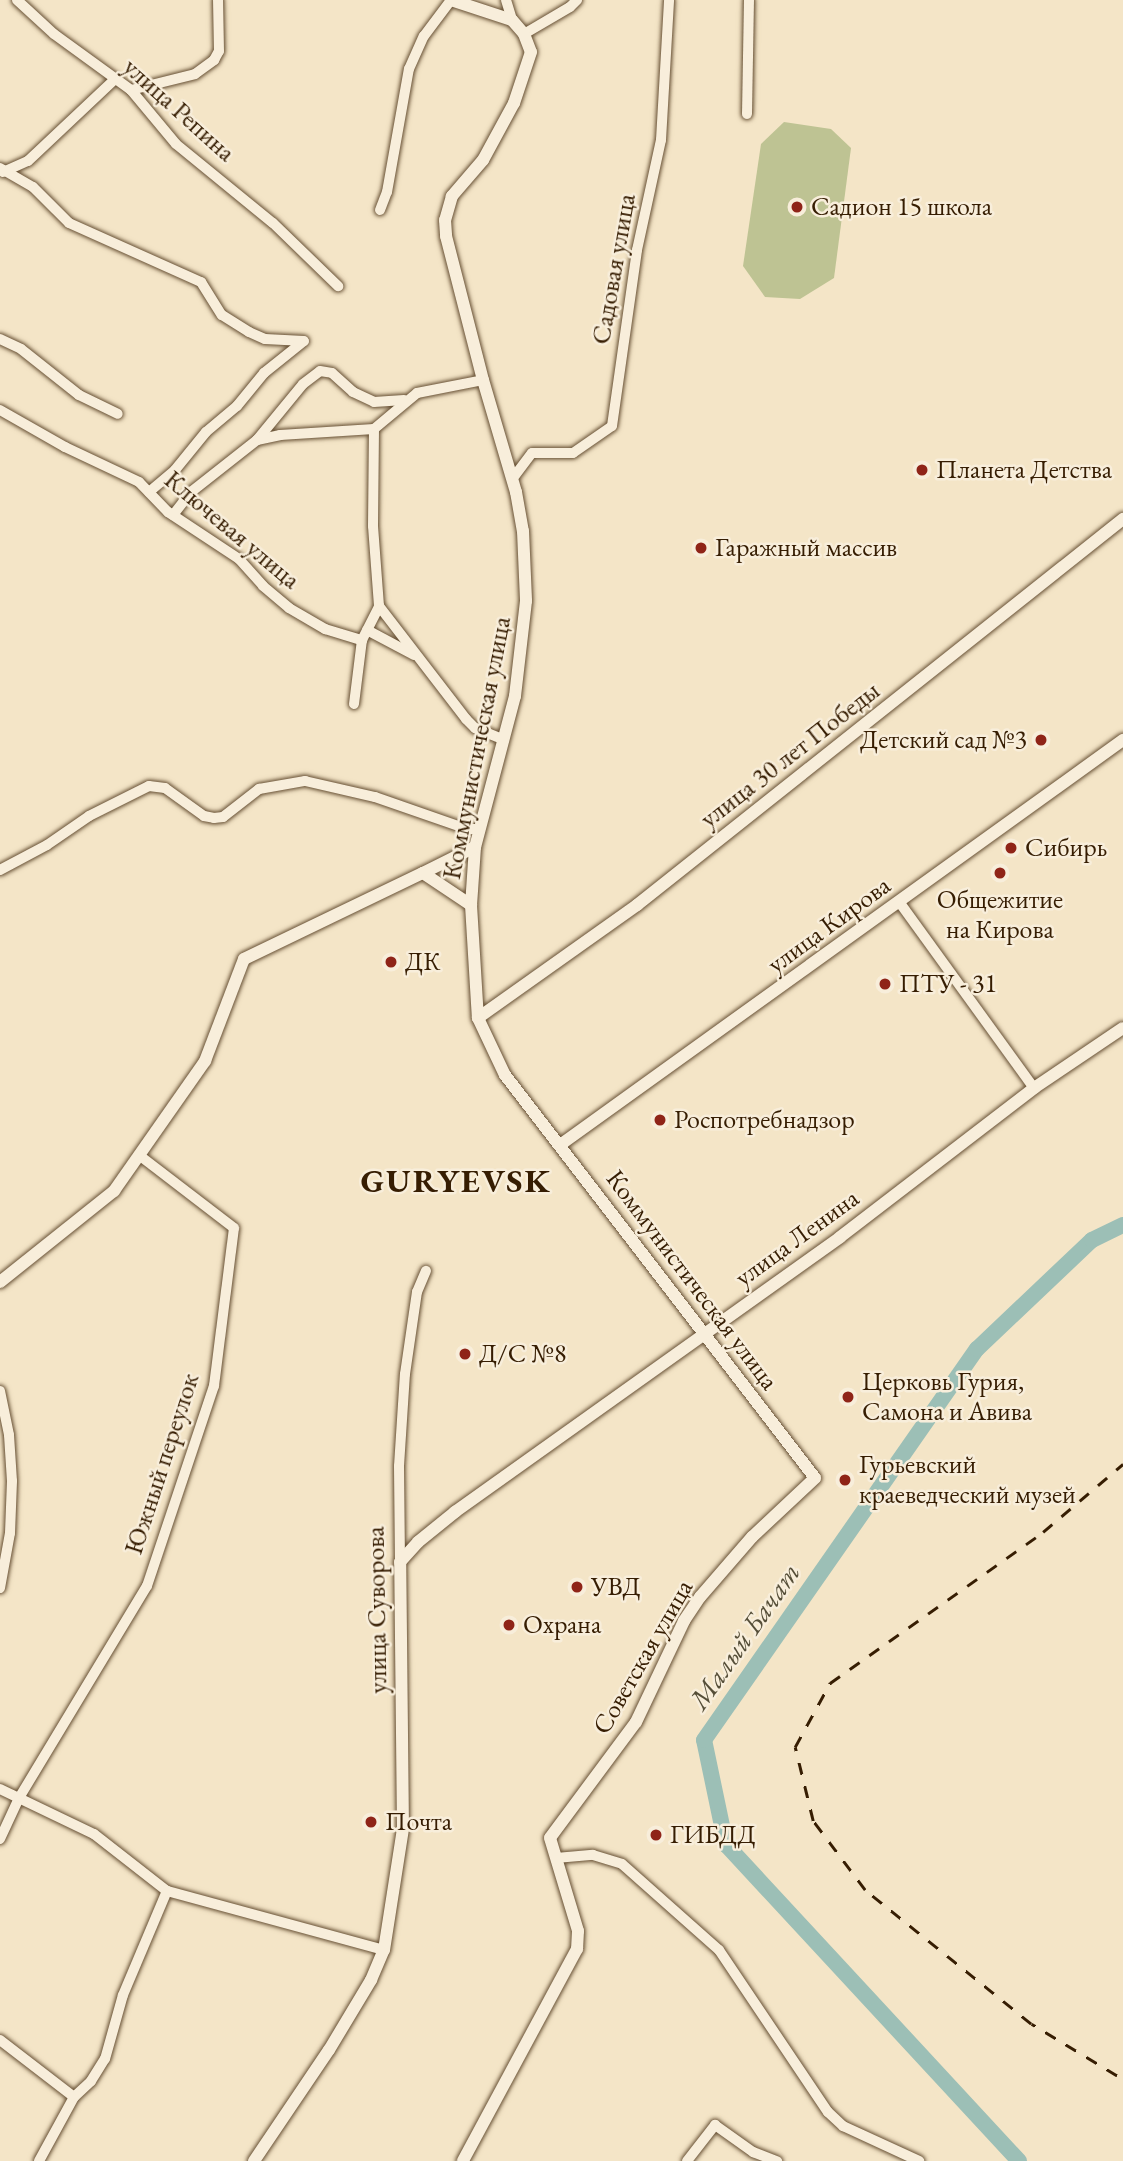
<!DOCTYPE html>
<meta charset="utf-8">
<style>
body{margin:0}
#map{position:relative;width:1123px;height:2161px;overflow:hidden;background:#f4e5c7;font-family:"EB Garamond",serif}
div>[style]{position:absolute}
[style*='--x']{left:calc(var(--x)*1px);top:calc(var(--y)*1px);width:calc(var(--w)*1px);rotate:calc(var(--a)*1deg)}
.green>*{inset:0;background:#bec393}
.river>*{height:16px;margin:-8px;padding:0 8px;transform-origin:8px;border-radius:8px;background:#9cbfb6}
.roads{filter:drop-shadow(0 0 2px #664f33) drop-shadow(0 0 2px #664f33)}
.minor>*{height:10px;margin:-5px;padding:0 5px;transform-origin:5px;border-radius:5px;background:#f8eedb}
.tertiary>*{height:12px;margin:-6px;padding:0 6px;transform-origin:6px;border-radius:6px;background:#f8eedb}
.rail>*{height:2.5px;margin-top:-1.25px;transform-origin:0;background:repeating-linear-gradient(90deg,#361d02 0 12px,transparent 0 24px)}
.dots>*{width:19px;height:19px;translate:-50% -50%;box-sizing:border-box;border:4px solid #f8eedb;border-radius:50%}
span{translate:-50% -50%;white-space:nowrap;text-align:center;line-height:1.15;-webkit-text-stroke:5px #f8eedb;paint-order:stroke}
.street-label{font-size:26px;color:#361d02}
.poi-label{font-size:26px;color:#361d02}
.left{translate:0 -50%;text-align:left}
.right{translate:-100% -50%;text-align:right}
.water-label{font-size:28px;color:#554e38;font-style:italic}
.district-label{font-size:33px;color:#361d02;font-weight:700;letter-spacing:2px}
</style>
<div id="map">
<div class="green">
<div style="clip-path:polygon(784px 122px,831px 129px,851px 148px,834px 278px,800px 299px,765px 297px,743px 266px,761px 144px)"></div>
</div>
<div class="river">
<div style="--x:1019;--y:2161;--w:431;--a:-132.8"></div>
<div style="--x:726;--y:1845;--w:107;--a:-101.8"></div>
<div style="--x:704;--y:1740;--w:477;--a:-55.1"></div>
<div style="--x:977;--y:1349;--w:158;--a:-43.5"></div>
<div style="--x:1092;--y:1240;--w:34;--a:-26"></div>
</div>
<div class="roads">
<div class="minor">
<div style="--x:17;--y:0;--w:50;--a:42.6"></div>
<div style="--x:54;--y:34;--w:95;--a:36"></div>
<div style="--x:131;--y:90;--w:70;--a:50.2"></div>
<div style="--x:176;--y:144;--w:125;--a:39.2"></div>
<div style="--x:273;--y:223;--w:91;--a:44.1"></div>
<div style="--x:506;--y:0;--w:21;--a:73"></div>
<div style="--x:524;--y:34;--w:53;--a:-30.4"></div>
<div style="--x:570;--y:7;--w:10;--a:-45"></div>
<div style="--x:131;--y:90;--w:66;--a:-14"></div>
<div style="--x:195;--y:74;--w:24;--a:-36"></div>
<div style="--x:214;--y:60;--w:10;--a:-61"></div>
<div style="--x:219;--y:51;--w:51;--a:-91.1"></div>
<div style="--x:747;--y:114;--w:114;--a:-89"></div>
<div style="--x:0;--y:168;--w:38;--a:30"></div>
<div style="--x:33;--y:187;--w:51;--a:45"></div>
<div style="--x:69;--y:223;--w:145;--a:24.1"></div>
<div style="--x:201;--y:282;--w:39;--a:58"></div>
<div style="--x:222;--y:315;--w:32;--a:32"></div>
<div style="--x:249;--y:332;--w:17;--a:24"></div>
<div style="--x:265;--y:339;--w:39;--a:3"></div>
<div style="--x:3;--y:172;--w:27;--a:-24"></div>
<div style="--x:28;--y:161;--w:118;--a:-43.3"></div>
<div style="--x:380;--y:210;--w:19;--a:-69"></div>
<div style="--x:387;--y:192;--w:125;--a:-79.9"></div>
<div style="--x:409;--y:69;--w:36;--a:-66"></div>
<div style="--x:424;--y:36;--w:45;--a:-53.1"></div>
<div style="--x:0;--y:339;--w:23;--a:25"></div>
<div style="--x:21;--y:349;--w:74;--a:38.4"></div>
<div style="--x:79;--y:395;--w:43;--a:26"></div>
<div style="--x:0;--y:410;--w:75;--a:29.6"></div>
<div style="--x:65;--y:447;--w:82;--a:25.3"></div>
<div style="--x:139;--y:482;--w:42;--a:46"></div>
<div style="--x:168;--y:512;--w:85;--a:33.5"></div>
<div style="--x:239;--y:559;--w:36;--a:48"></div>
<div style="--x:263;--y:586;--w:34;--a:40"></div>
<div style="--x:289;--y:608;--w:42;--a:30.3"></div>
<div style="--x:325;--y:629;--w:39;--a:17"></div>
<div style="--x:374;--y:429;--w:97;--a:90.6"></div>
<div style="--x:373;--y:526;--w:80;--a:85.7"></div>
<div style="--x:379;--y:606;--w:143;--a:52.4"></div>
<div style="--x:466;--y:719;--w:13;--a:45"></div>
<div style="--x:475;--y:728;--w:31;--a:22"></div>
<div style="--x:257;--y:440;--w:72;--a:-50.6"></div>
<div style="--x:303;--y:384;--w:21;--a:-37"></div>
<div style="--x:320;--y:371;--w:12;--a:9"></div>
<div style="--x:332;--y:373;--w:28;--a:42"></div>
<div style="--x:353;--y:392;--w:23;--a:25"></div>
<div style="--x:374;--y:402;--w:30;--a:-4"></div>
<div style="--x:513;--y:478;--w:31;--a:-53"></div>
<div style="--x:532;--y:453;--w:41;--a:0"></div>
<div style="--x:573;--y:453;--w:47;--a:-34.7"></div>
<div style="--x:612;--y:426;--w:178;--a:-81.9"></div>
<div style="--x:637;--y:250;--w:113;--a:-77.7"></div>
<div style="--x:661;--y:140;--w:140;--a:-86.7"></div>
<div style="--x:149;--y:492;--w:34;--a:-40"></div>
<div style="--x:175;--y:470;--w:49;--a:-50.8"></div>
<div style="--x:206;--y:432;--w:40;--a:-40"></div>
<div style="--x:237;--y:406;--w:43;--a:-50.7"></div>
<div style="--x:264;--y:373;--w:51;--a:-38.7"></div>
<div style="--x:173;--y:515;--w:29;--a:-52"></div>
<div style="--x:191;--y:492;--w:84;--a:-38.2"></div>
<div style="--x:257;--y:440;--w:24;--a:-12"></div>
<div style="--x:280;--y:435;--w:94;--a:-3.7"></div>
<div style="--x:374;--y:429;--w:56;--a:-39.9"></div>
<div style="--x:417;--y:393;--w:67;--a:-11.1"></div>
<div style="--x:367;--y:630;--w:53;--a:28"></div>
<div style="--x:354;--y:704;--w:64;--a:-82.9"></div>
<div style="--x:362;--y:640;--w:38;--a:-63"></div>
<div style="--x:0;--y:870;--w:53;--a:-28"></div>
<div style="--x:47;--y:845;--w:51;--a:-34.6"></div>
<div style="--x:89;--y:816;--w:67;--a:-26.6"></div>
<div style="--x:149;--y:786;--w:16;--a:7"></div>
<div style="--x:165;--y:788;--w:48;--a:35.7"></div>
<div style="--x:204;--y:816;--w:10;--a:11"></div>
<div style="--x:214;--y:818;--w:9;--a:-6"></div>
<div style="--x:223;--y:817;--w:46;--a:-37.9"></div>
<div style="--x:259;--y:789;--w:47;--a:-9.9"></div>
<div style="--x:305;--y:781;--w:72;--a:12.9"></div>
<div style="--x:375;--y:797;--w:97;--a:19.2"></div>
<div style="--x:467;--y:829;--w:13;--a:0"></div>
<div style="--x:900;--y:903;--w:228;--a:54.1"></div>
<div style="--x:0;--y:1391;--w:45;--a:78.4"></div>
<div style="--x:9;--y:1435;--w:46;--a:86.3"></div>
<div style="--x:12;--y:1481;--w:52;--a:92.2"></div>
<div style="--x:10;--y:1533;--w:56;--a:100.3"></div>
<div style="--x:400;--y:1562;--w:96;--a:-90.6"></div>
<div style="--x:399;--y:1466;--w:92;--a:-86.3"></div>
<div style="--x:405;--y:1374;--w:83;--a:-81.7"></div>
<div style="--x:417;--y:1292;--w:23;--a:-67"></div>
<div style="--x:0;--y:1789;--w:104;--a:25.6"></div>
<div style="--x:94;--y:1834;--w:93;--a:38"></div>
<div style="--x:167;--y:1891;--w:225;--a:15.2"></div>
<div style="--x:0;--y:1839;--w:45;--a:-65.1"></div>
<div style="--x:19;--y:1798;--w:248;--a:-58.9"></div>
<div style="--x:147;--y:1586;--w:211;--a:-71.5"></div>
<div style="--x:214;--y:1386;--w:159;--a:-82.8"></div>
<div style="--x:234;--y:1228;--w:120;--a:-142.5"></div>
<div style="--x:556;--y:1858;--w:37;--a:-5"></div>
<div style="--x:593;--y:1855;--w:30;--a:17"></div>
<div style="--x:622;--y:1864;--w:130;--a:41.6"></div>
<div style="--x:719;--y:1950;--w:195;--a:56.1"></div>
<div style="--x:828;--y:2112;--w:21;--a:43"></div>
<div style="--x:843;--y:2126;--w:84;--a:24.7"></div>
<div style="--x:0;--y:2040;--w:93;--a:37.6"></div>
<div style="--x:39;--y:2161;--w:73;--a:-61.3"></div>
<div style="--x:74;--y:2097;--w:23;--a:-43"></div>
<div style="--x:91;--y:2081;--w:26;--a:-58"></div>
<div style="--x:105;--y:2059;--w:66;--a:-74.3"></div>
<div style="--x:123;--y:1995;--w:113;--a:-67.1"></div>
<div style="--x:687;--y:2161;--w:46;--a:-52.1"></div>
<div style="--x:715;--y:2125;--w:47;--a:35.4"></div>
<div style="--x:753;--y:2152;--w:26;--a:21"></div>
</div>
<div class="tertiary">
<div style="--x:451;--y:0;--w:64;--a:18.2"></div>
<div style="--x:512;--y:20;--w:18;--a:49"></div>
<div style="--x:524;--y:34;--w:19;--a:69"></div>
<div style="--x:531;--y:52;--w:54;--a:108.4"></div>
<div style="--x:514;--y:103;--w:65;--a:118.5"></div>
<div style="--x:483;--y:160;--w:48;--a:130.7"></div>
<div style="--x:452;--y:196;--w:25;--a:106"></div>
<div style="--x:445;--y:220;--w:16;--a:86"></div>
<div style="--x:446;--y:236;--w:149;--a:75.6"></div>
<div style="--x:483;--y:380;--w:117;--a:73.6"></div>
<div style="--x:516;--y:492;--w:40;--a:80"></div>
<div style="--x:523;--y:531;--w:70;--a:87.5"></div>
<div style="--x:526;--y:601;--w:96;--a:96.6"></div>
<div style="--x:515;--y:696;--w:156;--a:104.8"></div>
<div style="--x:475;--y:847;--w:58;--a:93.9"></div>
<div style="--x:471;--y:905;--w:113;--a:86.5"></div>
<div style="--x:478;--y:1018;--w:63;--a:64.7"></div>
<div style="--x:505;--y:1075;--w:508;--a:52.43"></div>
<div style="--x:815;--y:1478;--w:86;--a:136.9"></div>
<div style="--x:752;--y:1537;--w:79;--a:130.9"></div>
<div style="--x:700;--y:1597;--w:29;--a:124"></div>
<div style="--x:684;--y:1621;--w:112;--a:115.4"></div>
<div style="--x:636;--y:1722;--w:144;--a:126.6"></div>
<div style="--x:550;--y:1838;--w:97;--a:73.2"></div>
<div style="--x:578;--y:1931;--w:18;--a:93"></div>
<div style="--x:577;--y:1949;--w:241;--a:118.3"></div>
<div style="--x:423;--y:873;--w:58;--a:-26.6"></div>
<div style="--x:478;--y:1018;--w:195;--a:-35.4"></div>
<div style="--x:637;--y:905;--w:621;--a:-38.46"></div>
<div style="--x:560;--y:1145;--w:694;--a:-35.73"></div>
<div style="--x:0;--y:1282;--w:146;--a:-38.6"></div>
<div style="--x:114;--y:1191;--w:159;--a:-55"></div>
<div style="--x:205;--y:1061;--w:109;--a:-69.1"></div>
<div style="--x:244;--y:959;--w:199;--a:-25.7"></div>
<div style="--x:423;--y:873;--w:58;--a:33.7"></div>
<div style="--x:254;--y:2161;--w:134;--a:-56"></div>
<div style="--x:329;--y:2050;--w:82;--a:-59"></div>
<div style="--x:371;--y:1980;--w:33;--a:-67"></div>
<div style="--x:384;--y:1950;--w:122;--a:-81.1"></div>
<div style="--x:403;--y:1829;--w:267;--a:-90.6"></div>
<div style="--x:400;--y:1562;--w:27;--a:-48"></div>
<div style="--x:418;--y:1542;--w:48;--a:-39"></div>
<div style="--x:455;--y:1512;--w:473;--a:-35.5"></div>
<div style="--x:840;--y:1237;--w:245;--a:-37.5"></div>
<div style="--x:1034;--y:1088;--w:107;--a:-34"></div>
</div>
</div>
<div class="rail">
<div style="--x:1117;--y:2076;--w:100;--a:-148.8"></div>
<div style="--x:1031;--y:2024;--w:213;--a:-141.1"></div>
<div style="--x:865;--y:1890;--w:86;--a:-127"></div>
<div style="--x:813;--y:1821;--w:76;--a:-103.7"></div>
<div style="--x:795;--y:1747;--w:73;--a:-61.3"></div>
<div style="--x:830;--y:1683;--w:261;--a:-35.3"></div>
<div style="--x:1043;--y:1532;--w:105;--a:-40.4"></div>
</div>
<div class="dots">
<div style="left:797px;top:207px;background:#8f2418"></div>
<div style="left:922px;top:470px;background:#8f2418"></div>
<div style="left:701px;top:548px;background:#8f2418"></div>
<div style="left:1041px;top:740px;background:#8f2418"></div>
<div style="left:1011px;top:848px;background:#8f2418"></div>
<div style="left:1000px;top:873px;background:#8f2418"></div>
<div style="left:391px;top:962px;background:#8f2418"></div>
<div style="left:885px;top:984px;background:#8f2418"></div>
<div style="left:660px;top:1120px;background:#8f2418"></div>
<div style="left:465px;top:1354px;background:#8f2418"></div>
<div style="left:848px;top:1397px;background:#8f2418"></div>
<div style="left:845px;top:1480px;background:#8f2418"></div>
<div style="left:577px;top:1587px;background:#8f2418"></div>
<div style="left:509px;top:1625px;background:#8f2418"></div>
<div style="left:371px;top:1822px;background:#8f2418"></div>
<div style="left:656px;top:1835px;background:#8f2418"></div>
</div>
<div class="street-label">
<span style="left:179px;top:110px;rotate:42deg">улица Репина</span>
<span style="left:614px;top:269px;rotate:-80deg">Садовая улица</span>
<span style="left:232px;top:530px;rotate:40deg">Ключевая улица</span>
<span style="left:477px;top:748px;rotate:-79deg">Коммунистическая улица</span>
<span style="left:790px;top:755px;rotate:-38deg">улица 30 лет Победы</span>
<span style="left:829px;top:925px;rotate:-36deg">улица Кирова</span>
<span style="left:797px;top:1238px;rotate:-36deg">улица Ленина</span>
<span style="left:692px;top:1280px;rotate:53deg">Коммунистическая улица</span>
<span style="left:162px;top:1464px;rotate:-72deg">Южный переулок</span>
<span style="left:377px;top:1610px;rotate:-91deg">улица Суворова</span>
<span style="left:643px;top:1657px;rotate:-60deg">Советская улица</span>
</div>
<div class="poi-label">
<span class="left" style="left:811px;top:207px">Садион 15 школа</span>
<span class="left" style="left:936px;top:470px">Планета Детства</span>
<span class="left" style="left:715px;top:548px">Гаражный массив</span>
<span class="right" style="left:1027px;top:740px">Детский сад №3</span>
<span class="left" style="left:1025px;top:848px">Сибирь</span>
<span style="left:1000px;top:915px">Общежитие<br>на Кирова</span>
<span class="left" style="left:405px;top:962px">ДК</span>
<span class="left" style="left:899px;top:984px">ПТУ - 31</span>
<span class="left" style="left:674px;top:1120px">Роспотребнадзор</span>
<span class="left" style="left:479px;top:1354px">Д/С №8</span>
<span class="left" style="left:862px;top:1397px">Церковь Гурия,<br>Самона и Авива</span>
<span class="left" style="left:859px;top:1480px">Гурьевский<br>краеведческий музей</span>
<span class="left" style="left:591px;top:1587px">УВД</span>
<span class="left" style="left:523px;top:1625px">Охрана</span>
<span class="left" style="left:385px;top:1822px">Почта</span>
<span class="left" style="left:670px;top:1835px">ГИБДД</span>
</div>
<div class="water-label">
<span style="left:744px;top:1636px;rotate:-55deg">Малый Бачат</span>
</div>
<div class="district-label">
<span style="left:456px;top:1181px">GURYEVSK</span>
</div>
</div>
